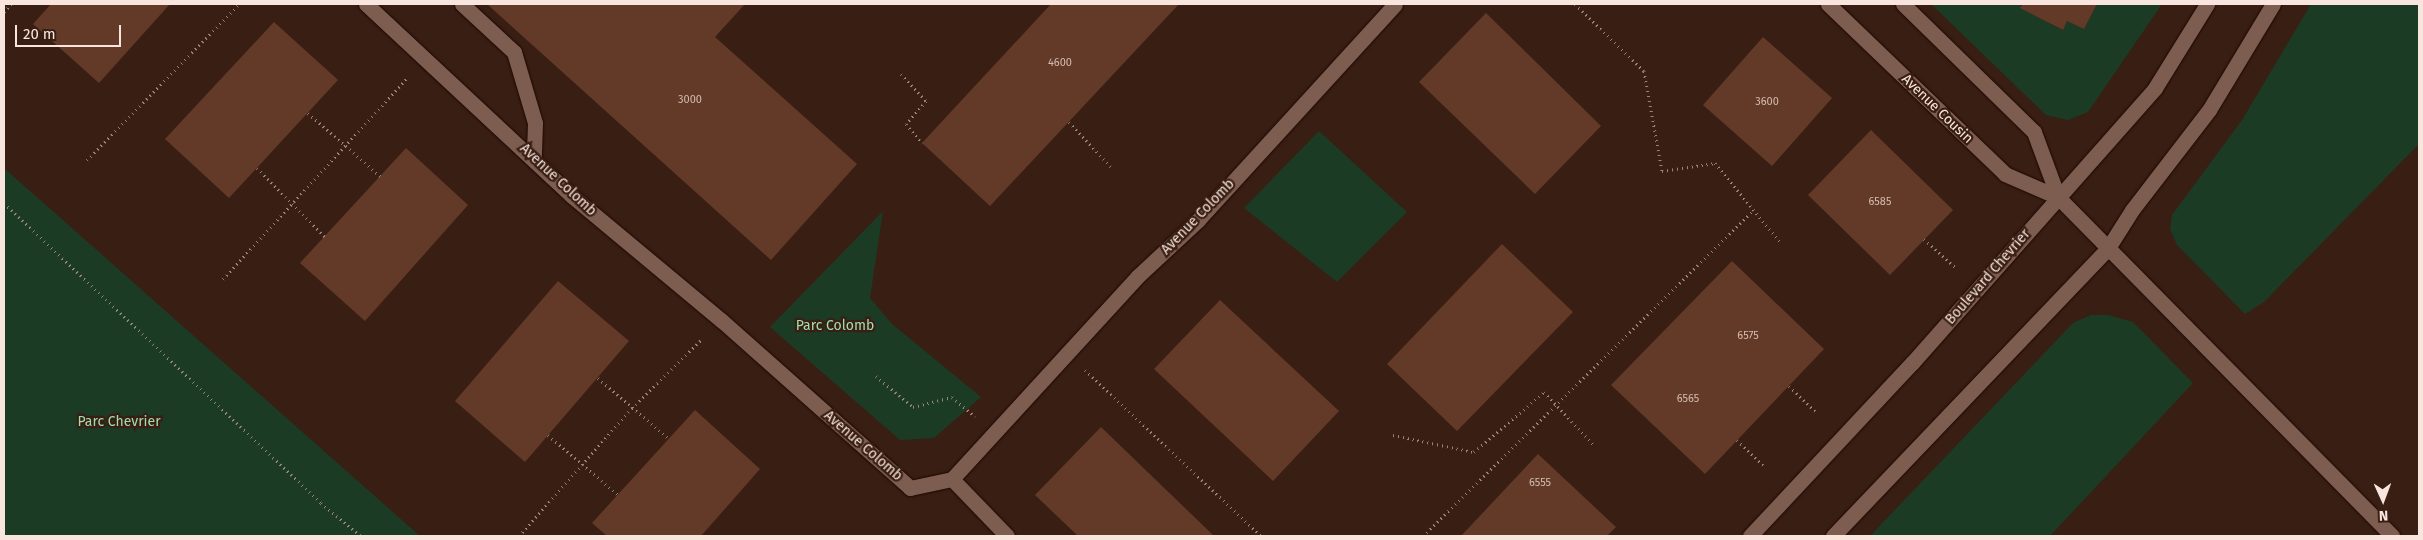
<!DOCTYPE html>
<style>
body{margin:0}
#map{position:relative;width:2423px;height:540px;overflow:hidden;background:#391e13;font-family:"Fira Sans",sans-serif}
div>[style]{position:absolute}
[style*='--x']{left:calc(var(--x)*1px);top:calc(var(--y)*1px);width:calc(var(--w)*1px);rotate:calc(var(--a)*1deg)}
.green>*{inset:0;background:#1c3b25}
.building>*{inset:0;background:#633a28}
.path>*{height:3px;margin-top:-1.5px;transform-origin:0;background:repeating-linear-gradient(90deg,#9a847b 0 1px,transparent 0 5px)}
.roads{filter:drop-shadow(0 0 1px #1f0701) drop-shadow(0 0 1px #1f0701)}
.minor>*{height:15px;margin:-7.5px;padding:0 7.5px;transform-origin:7.5px;border-radius:7.5px;background:#7c5d50}
span{translate:-50% -50%;white-space:nowrap;text-align:center;line-height:1.15;-webkit-text-stroke:4.5px #391e13;paint-order:stroke}
.number-label{font-size:11px;color:#d3bbb0}
.number-label span{-webkit-text-stroke-width:0}
.street-label{font-size:14px;color:#f8e6de}
.park-label{font-size:14px;color:#9edfaf}
.frame{position:absolute;inset:0;border:5px solid #f8e6de;pointer-events:none}
.north{position:absolute;left:2358px;top:475px;width:50px;height:50px;-webkit-text-stroke:4px #391e13;paint-order:stroke;rotate:178deg;font-size:14px;font-weight:700;line-height:20px;text-align:center;color:#f8e6de}
.north::after{content:'';display:block;margin:auto;width:18px;height:22px;background:#f8e6de;clip-path:polygon(50% 0,100% 100%,50% 72%,0 100%)}
.scale{position:absolute;left:15px;top:25px;width:106px;height:22px;box-sizing:border-box;border:2px solid #f8e6de;border-top:0;padding-left:6px;font-size:15px;line-height:18px;white-space:nowrap;color:#f8e6de;-webkit-text-stroke:4px #391e13;paint-order:stroke}
</style>
<div id="map">
<div class="green">
<div style="clip-path:polygon(1931px 4px,2023px 4px,2021px 8px,2062px 30px,2067px 21px,2084px 29px,2097px 4px,2162px 4px,2088px 112px,2068px 120px,2046px 115px)"></div>
<div style="clip-path:polygon(2311px 4px,2419px 4px,2419px 144px,2264px 302px,2245px 314px,2177px 245px,2170px 229px,2172px 215px,2242px 120px)"></div>
<div style="clip-path:polygon(1319px 131px,1407px 212px,1337px 282px,1244px 208px)"></div>
<div style="clip-path:polygon(4px 168px,420px 536px,4px 536px)"></div>
<div style="clip-path:polygon(883px 211px,870px 298px,892px 324px,981px 397px,934px 438px,900px 440px,770px 327px)"></div>
<div style="clip-path:polygon(2091px 315px,2108px 315px,2133px 322px,2193px 383px,2050px 536px,1870px 536px,2073px 323px)"></div>
</div>
<div class="building">
<div style="clip-path:polygon(51px 4px,170px 4px,99px 83px,33px 24px)"></div>
<div style="clip-path:polygon(487px 4px,745px 4px,715px 37px,857px 164px,771px 260px)"></div>
<div style="clip-path:polygon(1051px 4px,1179px 4px,990px 206px,922px 143px)"></div>
<div style="clip-path:polygon(2023px 4px,2097px 4px,2084px 29px,2067px 21px,2063px 30px,2020px 8px)"></div>
<div style="clip-path:polygon(1486px 13px,1601px 126px,1535px 194px,1419px 82px)"></div>
<div style="clip-path:polygon(274px 22px,338px 80px,229px 198px,165px 139px)"></div>
<div style="clip-path:polygon(1763px 37px,1832px 98px,1772px 166px,1703px 105px)"></div>
<div style="clip-path:polygon(1871px 130px,1953px 210px,1890px 275px,1808px 195px)"></div>
<div style="clip-path:polygon(406px 148px,468px 205px,365px 321px,300px 263px)"></div>
<div style="clip-path:polygon(1502px 244px,1573px 312px,1457px 431px,1387px 364px)"></div>
<div style="clip-path:polygon(1732px 261px,1824px 349px,1705px 474px,1611px 385px)"></div>
<div style="clip-path:polygon(558px 281px,629px 341px,525px 462px,455px 401px)"></div>
<div style="clip-path:polygon(1220px 300px,1339px 411px,1273px 481px,1154px 369px)"></div>
<div style="clip-path:polygon(695px 410px,760px 469px,701px 536px,607px 536px,592px 523px)"></div>
<div style="clip-path:polygon(1101px 427px,1214px 536px,1078px 536px,1035px 495px)"></div>
<div style="clip-path:polygon(1538px 454px,1616px 527px,1607px 536px,1461px 536px)"></div>
</div>
<div class="path">
<div style="--x:1575;--y:4;--w:96;--a:44.2"></div>
<div style="--x:1644;--y:71;--w:102;--a:79.8"></div>
<div style="--x:1662;--y:171;--w:54;--a:-8.6"></div>
<div style="--x:1715;--y:163;--w:104;--a:50.5"></div>
<div style="--x:4;--y:12;--w:11;--a:-49"></div>
<div style="--x:901;--y:74;--w:37;--a:47"></div>
<div style="--x:926;--y:101;--w:30;--a:131"></div>
<div style="--x:906;--y:124;--w:25;--a:50"></div>
<div style="--x:308;--y:113;--w:96;--a:41.2"></div>
<div style="--x:1069;--y:122;--w:62;--a:47"></div>
<div style="--x:87;--y:160;--w:218;--a:-45.7"></div>
<div style="--x:257;--y:168;--w:97;--a:45.4"></div>
<div style="--x:4;--y:203;--w:436;--a:43.4"></div>
<div style="--x:321;--y:503;--w:52;--a:39.5"></div>
<div style="--x:1924;--y:239;--w:43;--a:42.2"></div>
<div style="--x:223;--y:279;--w:274;--a:-47.5"></div>
<div style="--x:1085;--y:370;--w:242;--a:43.3"></div>
<div style="--x:876;--y:376;--w:48;--a:40"></div>
<div style="--x:913;--y:407;--w:40;--a:-14.4"></div>
<div style="--x:952;--y:397;--w:30;--a:40"></div>
<div style="--x:598;--y:378;--w:92;--a:40.6"></div>
<div style="--x:1789;--y:386;--w:40;--a:44"></div>
<div style="--x:548;--y:435;--w:91;--a:40.5"></div>
<div style="--x:1393;--y:435;--w:83;--a:11.9"></div>
<div style="--x:1474;--y:452;--w:92;--a:-40.6"></div>
<div style="--x:1544;--y:392;--w:73;--a:46.7"></div>
<div style="--x:1737;--y:440;--w:40;--a:44"></div>
<div style="--x:519;--y:536;--w:171;--a:-48.6"></div>
<div style="--x:632;--y:408;--w:98;--a:-44.6"></div>
<div style="--x:1423;--y:536;--w:465;--a:-44.6"></div>
</div>
<div class="roads">
<div class="minor">
<div style="--x:366;--y:4;--w:282;--a:43"></div>
<div style="--x:572;--y:196;--w:194;--a:39.8"></div>
<div style="--x:721;--y:320;--w:253;--a:41.6"></div>
<div style="--x:910;--y:488;--w:43;--a:-12.1"></div>
<div style="--x:952;--y:479;--w:275;--a:-47.5"></div>
<div style="--x:1138;--y:276;--w:82;--a:-43"></div>
<div style="--x:1198;--y:220;--w:292;--a:-47.6"></div>
<div style="--x:462;--y:4;--w:71;--a:42.7"></div>
<div style="--x:514;--y:52;--w:74;--a:73.5"></div>
<div style="--x:535;--y:123;--w:36;--a:92"></div>
<div style="--x:1828;--y:4;--w:245;--a:43.8"></div>
<div style="--x:2005;--y:174;--w:58;--a:23.5"></div>
<div style="--x:2058;--y:197;--w:476;--a:45.4"></div>
<div style="--x:1903;--y:4;--w:183;--a:44.3"></div>
<div style="--x:2034;--y:132;--w:69;--a:69.7"></div>
<div style="--x:952;--y:479;--w:79;--a:46"></div>
<div style="--x:1750;--y:536;--w:237;--a:-46.9"></div>
<div style="--x:1912;--y:363;--w:367;--a:-48.5"></div>
<div style="--x:2155;--y:88;--w:99;--a:-58.2"></div>
<div style="--x:1833;--y:536;--w:398;--a:-46.3"></div>
<div style="--x:2108;--y:248;--w:45;--a:-57.7"></div>
<div style="--x:2132;--y:210;--w:126;--a:-52.4"></div>
<div style="--x:2209;--y:110;--w:124;--a:-58.9"></div>
</div>
</div>
<div class="number-label">
<span style="left:1060px;top:63px">4600</span>
<span style="left:690px;top:100px">3000</span>
<span style="left:1767px;top:102px">3600</span>
<span style="left:1880px;top:202px">6585</span>
<span style="left:1748px;top:336px">6575</span>
<span style="left:1688px;top:399px">6565</span>
<span style="left:1540px;top:483px">6555</span>
</div>
<div class="street-label">
<span style="left:1937px;top:109px;rotate:44deg">Avenue Cousin</span>
<span style="left:558px;top:180px;rotate:43deg">Avenue Colomb</span>
<span style="left:1198px;top:217px;rotate:-46deg">Avenue Colomb</span>
<span style="left:1988px;top:277px;rotate:-49deg">Boulevard Chevrier</span>
<span style="left:863px;top:446px;rotate:41deg">Avenue Colomb</span>
</div>
<div class="park-label">
<span style="left:835px;top:326px">Parc Colomb</span>
<span style="left:119px;top:422px">Parc Chevrier</span>
</div>
<div class="frame"></div>
<div class="north">N</div>
<div class="scale">20 m</div>
</div>
